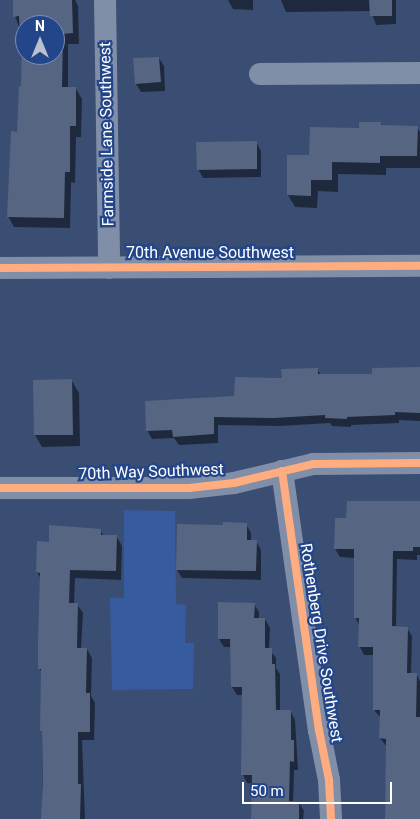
<!DOCTYPE html>
<style>
body{margin:0}
#map{position:relative;width:420px;height:819px;overflow:hidden;background:#3a4d72;font-family:Roboto,sans-serif}
div>[style]{position:absolute}
[style*='--x']{left:calc(var(--x)*1px);top:calc(var(--y)*1px);width:calc(var(--w)*1px);rotate:calc(var(--a)*1deg)}
.green>*{inset:0;background:#375b9f}
.shadow>*{inset:0;background:#0007}
.building>*{inset:0;background:#566582}
.minor>*{height:22px;margin:-11px;padding:0 11px;transform-origin:11px;border-radius:11px;background:#818ea7}
.cycleway>*{height:8px;margin:-4px;padding:0 4px;transform-origin:4px;border-radius:4px;background:#ffac80}
span{translate:-50% -50%;white-space:nowrap;text-align:center;line-height:1.15;-webkit-text-stroke:4.5px #234589;paint-order:stroke}
.street-label{font-size:16px;color:#fff}
.north{position:absolute;left:15px;top:15px;width:50px;height:50px;box-sizing:border-box;background:#234589;border:1px solid #7b8fb8;border-radius:50%;rotate:0deg;font-size:14px;font-weight:700;line-height:20px;text-align:center;color:#fff}
.north::after{content:'';display:block;margin:auto;width:18px;height:22px;background:#bac1ce;clip-path:polygon(50% 0,100% 100%,50% 72%,0 100%)}
.scale{position:absolute;left:242px;top:782px;width:150px;height:22px;box-sizing:border-box;border:2px solid #fff;border-top:0;padding-left:6px;font-size:15px;line-height:18px;white-space:nowrap;color:#fff;-webkit-text-stroke:4px #234589;paint-order:stroke}
</style>
<div id="map">
<div class="green">
<div style="clip-path:polygon(124px 510px,175px 511px,176px 604px,186px 605px,185px 643px,194px 643px,193px 689px,112px 690px,110px 598px,124px 598px)"></div>
</div>
<div class="shadow">
<div style="clip-path:polygon(evenodd,14px 0,75px 0,78px 6px,79px 44px,68px 44px,68px 88px,76px 89px,82px 99px,81px 137px,76px 137px,75px 183px,71px 182px,70px 228px,14px 227px,8px 216px,23px 87px,23px 38px,15px 16px,14px 0,25px 25px,55px 25px,55px 55px,25px 55px,25px 25px)"></div>
<div style="clip-path:polygon(228px 0,253px 0,253px 10px,233px 9px)"></div>
<div style="clip-path:polygon(281px 0,396px 0,396px 24px,376px 25px,371px 11px,286px 12px)"></div>
<div style="clip-path:polygon(159px 58px,164px 66px,165px 91px,141px 92px,136px 84px)"></div>
<div style="clip-path:polygon(381px 123px,382px 127px,417px 127px,420px 132px,420px 168px,386px 168px,386px 175px,338px 174px,338px 192px,318px 191px,317px 208px,295px 207px,288px 195px,289px 156px,310px 156px,360px 129px)"></div>
<div style="clip-path:polygon(256px 142px,261px 151px,261px 177px,203px 178px,198px 169px)"></div>
<div style="clip-path:polygon(318px 370px,321px 375px,420px 375px,420px 421px,399px 420px,399px 423px,351px 425px,351px 427px,332px 426px,330px 423px,279px 426px,218px 425px,218px 443px,179px 445px,174px 438px,152px 439px,147px 430px,283px 379px)"></div>
<div style="clip-path:polygon(72px 381px,79px 393px,80px 446px,42px 447px,35px 435px)"></div>
<div style="clip-path:polygon(420px 504px,420px 555px,417px 555px,417px 560px,397px 559px,396px 628px,407px 628px,412px 636px,411px 674px,416px 674px,420px 681px,420px 819px,385px 819px,387px 747px,380px 738px,381px 718px,374px 710px,374px 655px,364px 655px,360px 647px,360px 627px,355px 617px,355px 558px,340px 557px,335px 549px,347px 520px)"></div>
<div style="clip-path:polygon(246px 524px,251px 533px,251px 541px,256px 541px,261px 550px,261px 580px,182px 578px,177px 570px)"></div>
<div style="clip-path:polygon(100px 530px,104px 536px,117px 537px,122px 546px,121px 580px,75px 578px,74px 604px,77px 604px,83px 613px,81px 649px,87px 649px,92px 658px,91px 696px,95px 703px,94px 740px,82px 740px,85px 819px,43px 819px,42px 673px,39px 668px,41px 579px,37px 572px,50px 543px)"></div>
<div style="clip-path:polygon(254px 604px,259px 612px,259px 619px,265px 619px,270px 628px,269px 649px,276px 658px,276px 668px,280px 674px,280px 711px,291px 712px,295px 720px,298px 770px,294px 770px,293px 803px,299px 803px,304px 811px,303px 819px,252px 819px,253px 784px,247px 783px,243px 775px,244px 695px,237px 695px,232px 687px,231px 647px,224px 647px,219px 639px)"></div>
</div>
<div class="building">
<div style="clip-path:polygon(evenodd,13px 0,72px 0,73px 33px,63px 34px,62px 87px,76px 87px,76px 126px,70px 126px,70px 172px,65px 172px,64px 218px,7px 217px,11px 131px,17px 132px,19px 86px,21px 86px,22px 34px,20px 34px,19px 16px,13px 17px,13px 0,25px 25px,55px 25px,55px 55px,25px 55px,25px 25px)"></div>
<div style="clip-path:polygon(369px 0,392px 0,392px 16px,370px 16px)"></div>
<div style="clip-path:polygon(159px 57px,161px 82px,135px 84px,133px 58px)"></div>
<div style="clip-path:polygon(359px 122px,381px 122px,381px 125px,418px 126px,417px 156px,380px 156px,380px 163px,332px 162px,332px 180px,311px 180px,311px 196px,287px 195px,287px 155px,309px 155px,310px 127px,359px 128px)"></div>
<div style="clip-path:polygon(257px 141px,257px 169px,197px 170px,196px 142px)"></div>
<div style="clip-path:polygon(420px 367px,420px 413px,395px 412px,395px 415px,347px 417px,347px 419px,325px 418px,325px 415px,274px 418px,214px 417px,214px 434px,173px 437px,172px 430px,146px 431px,145px 401px,234px 396px,235px 377px,282px 378px,281px 369px,318px 368px,318px 374px,372px 374px,372px 368px)"></div>
<div style="clip-path:polygon(72px 379px,73px 435px,34px 435px,33px 380px)"></div>
<div style="clip-path:polygon(347px 501px,420px 501px,420px 547px,413px 547px,413px 551px,393px 551px,392px 626px,408px 627px,407px 673px,417px 673px,416px 717px,420px 717px,420px 819px,385px 819px,386px 739px,379px 738px,380px 710px,373px 710px,373px 647px,358px 647px,359px 618px,354px 618px,354px 549px,334px 549px,335px 518px,346px 518px)"></div>
<div style="clip-path:polygon(223px 522px,247px 523px,247px 540px,257px 540px,256px 571px,176px 570px,177px 524px,223px 525px)"></div>
<div style="clip-path:polygon(49px 525px,101px 529px,101px 535px,117px 535px,116px 571px,70px 570px,69px 603px,78px 603px,77px 648px,87px 648px,86px 693px,90px 693px,90px 732px,78px 732px,78px 784px,81px 784px,80px 819px,41px 819px,43px 783px,42px 731px,40px 731px,41px 669px,38px 669px,38px 640px,40px 573px,36px 572px,37px 541px,49px 542px)"></div>
<div style="clip-path:polygon(218px 602px,255px 603px,254px 618px,265px 618px,265px 648px,272px 648px,272px 664px,275px 664px,276px 710px,291px 710px,291px 740px,294px 740px,294px 762px,290px 761px,289px 801px,299px 802px,299px 819px,251px 819px,252px 775px,241px 775px,242px 687px,231px 687px,230px 639px,218px 639px)"></div>
</div>
<div class="minor">
<div style="--x:105;--y:0;--w:268;--a:89.1"></div>
<div style="--x:260;--y:74;--w:160;--a:-0.4"></div>
<div style="--x:0;--y:268;--w:420;--a:-0.3"></div>
<div style="--x:282;--y:471;--w:262;--a:81.9"></div>
<div style="--x:319;--y:730;--w:51;--a:78.7"></div>
<div style="--x:329;--y:780;--w:39;--a:87"></div>
<div style="--x:0;--y:488;--w:189;--a:0"></div>
<div style="--x:189;--y:488;--w:45;--a:-6.3"></div>
<div style="--x:234;--y:483;--w:81;--a:-13.5"></div>
<div style="--x:313;--y:464;--w:107;--a:-0.5"></div>
</div>
<div class="cycleway">
<div style="--x:0;--y:268;--w:420;--a:-0.3"></div>
<div style="--x:282;--y:471;--w:262;--a:81.9"></div>
<div style="--x:319;--y:730;--w:51;--a:78.7"></div>
<div style="--x:329;--y:780;--w:39;--a:87"></div>
<div style="--x:0;--y:488;--w:189;--a:0"></div>
<div style="--x:189;--y:488;--w:45;--a:-6.3"></div>
<div style="--x:234;--y:483;--w:81;--a:-13.5"></div>
<div style="--x:313;--y:464;--w:107;--a:-0.5"></div>
</div>
<div class="street-label">
<span style="left:107px;top:134px;rotate:-91deg">Farmside Lane Southwest</span>
<span style="left:210px;top:253px">70th Avenue Southwest</span>
<span style="left:151px;top:472px;rotate:-2deg">70th Way Southwest</span>
<span style="left:321px;top:643px;rotate:81deg">Rothenberg Drive Southwest</span>
</div>
<div class="north">N</div>
<div class="scale">50 m</div>
</div>
